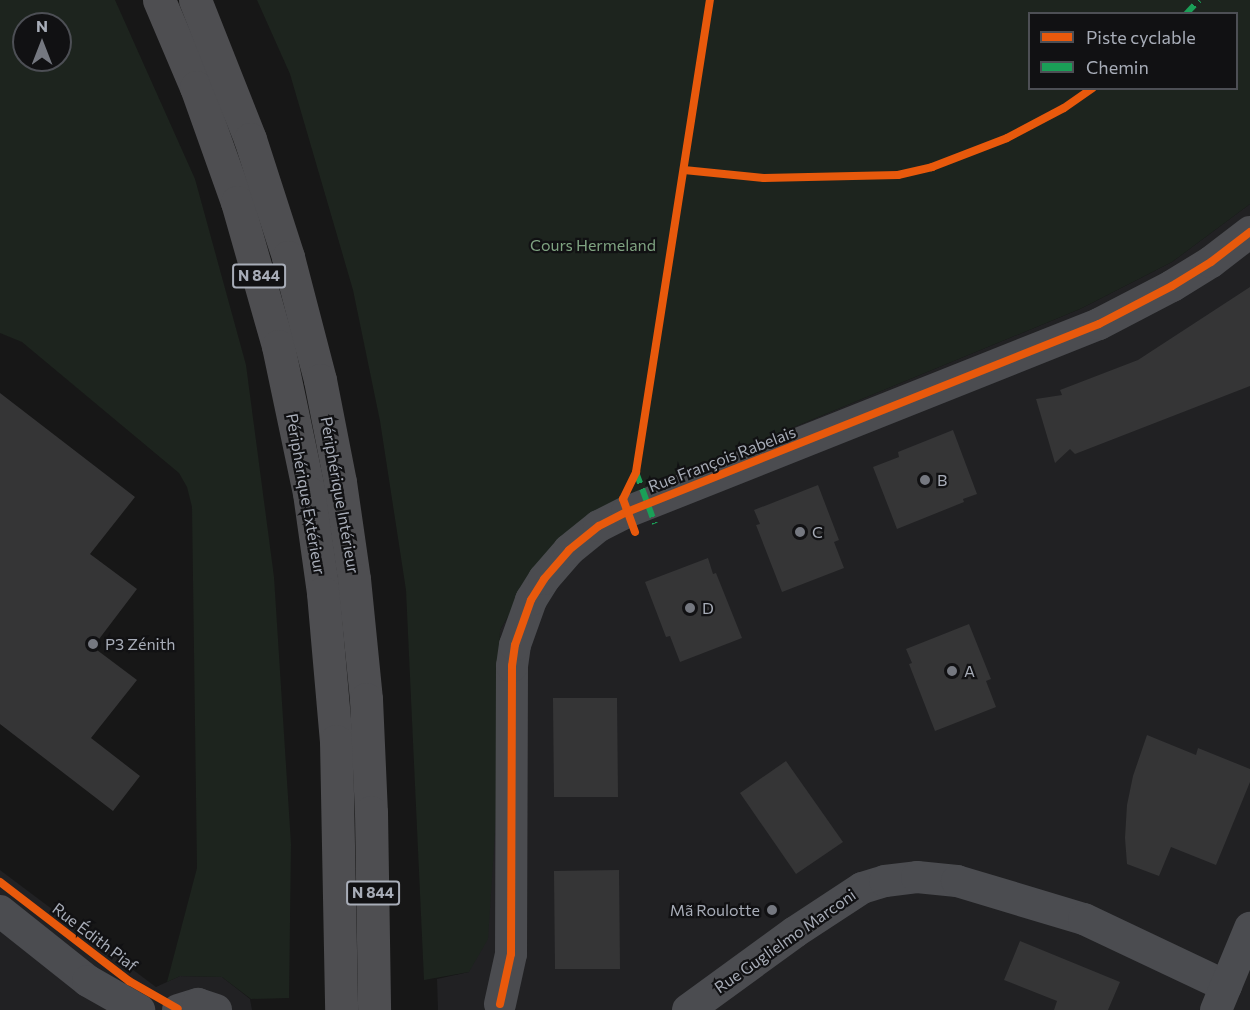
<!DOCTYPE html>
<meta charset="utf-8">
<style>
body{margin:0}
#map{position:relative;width:1250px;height:1010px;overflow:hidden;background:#171717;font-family:Commissioner,sans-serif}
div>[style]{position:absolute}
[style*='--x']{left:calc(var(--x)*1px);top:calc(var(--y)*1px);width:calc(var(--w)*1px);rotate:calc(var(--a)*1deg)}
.built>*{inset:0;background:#212123}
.green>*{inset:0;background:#1d241e}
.building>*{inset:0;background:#353536}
.minor>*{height:32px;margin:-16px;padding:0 16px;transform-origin:16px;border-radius:16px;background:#4b4c50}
.highway>*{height:33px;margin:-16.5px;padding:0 16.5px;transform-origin:16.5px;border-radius:16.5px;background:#4e4e51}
.quiet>*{height:6px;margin-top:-3px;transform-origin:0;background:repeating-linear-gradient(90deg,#1a9f57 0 12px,transparent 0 18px)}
.cycleway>*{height:8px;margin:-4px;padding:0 4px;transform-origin:4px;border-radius:4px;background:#e8590c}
.dots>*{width:16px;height:16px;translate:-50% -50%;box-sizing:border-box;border:3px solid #111113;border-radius:50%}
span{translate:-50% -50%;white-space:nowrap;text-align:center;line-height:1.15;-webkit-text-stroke:4.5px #111113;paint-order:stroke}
.shield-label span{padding:2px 4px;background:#111113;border:2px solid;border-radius:4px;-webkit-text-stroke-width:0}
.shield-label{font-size:15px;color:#a8adb8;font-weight:700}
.park-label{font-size:16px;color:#7fa381}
.street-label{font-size:16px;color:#a8adb8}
.poi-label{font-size:16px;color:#a8adb8}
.left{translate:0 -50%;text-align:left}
.right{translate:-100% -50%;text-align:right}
.legend{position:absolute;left:1028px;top:12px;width:210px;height:78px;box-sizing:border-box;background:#111113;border:2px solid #4d4f55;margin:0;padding:8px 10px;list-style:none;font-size:18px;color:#a8adb8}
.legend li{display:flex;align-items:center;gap:12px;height:30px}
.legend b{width:30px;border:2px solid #4d4f55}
.north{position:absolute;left:12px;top:12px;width:60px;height:60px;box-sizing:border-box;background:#111113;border:2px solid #4d4f55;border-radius:50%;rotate:0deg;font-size:16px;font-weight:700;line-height:24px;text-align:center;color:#a8adb8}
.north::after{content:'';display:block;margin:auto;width:21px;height:27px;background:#757880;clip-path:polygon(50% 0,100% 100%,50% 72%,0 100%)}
</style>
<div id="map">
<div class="built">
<div style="clip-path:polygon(1250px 204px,1250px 1010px,438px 1010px,437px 979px,469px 972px,497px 802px,500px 630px,542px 559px,673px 477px,1080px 309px,1172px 262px)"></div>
<div style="clip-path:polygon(0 870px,156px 987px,180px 976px,222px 977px,250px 999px,252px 1010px,0 1010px)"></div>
</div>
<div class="green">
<div style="clip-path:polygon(evenodd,0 0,115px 0,195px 179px,246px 365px,274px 577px,291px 844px,289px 998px,251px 999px,222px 977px,180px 976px,167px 982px,197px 868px,192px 507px,187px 487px,179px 473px,22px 342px,0 333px,0 0,24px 24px,60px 24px,60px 60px,24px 60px,24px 24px)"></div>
<div style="clip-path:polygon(evenodd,257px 0,1250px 0,1250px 204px,1172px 262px,1080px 309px,673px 477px,542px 559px,500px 630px,497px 802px,488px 939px,469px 972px,424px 980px,406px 590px,380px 421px,353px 290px,290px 74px,257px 0,1030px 14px,1236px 14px,1236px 88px,1030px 88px,1030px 14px)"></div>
</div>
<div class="building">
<div style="clip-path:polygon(1250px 287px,1250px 386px,1075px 454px,1070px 449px,1055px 463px,1036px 399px,1062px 395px,1060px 390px,1138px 360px)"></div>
<div style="clip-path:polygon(0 393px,135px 497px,90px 554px,137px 589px,93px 647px,137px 680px,91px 738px,140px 776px,113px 811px,0 724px)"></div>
<div style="clip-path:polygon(953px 430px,977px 494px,963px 499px,964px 502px,897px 529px,873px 467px,899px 457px,898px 452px)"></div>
<div style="clip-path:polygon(818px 485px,839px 540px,834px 542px,844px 568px,782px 592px,756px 525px,760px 524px,754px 510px)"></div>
<div style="clip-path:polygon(708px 558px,713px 574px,716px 573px,742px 638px,680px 662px,670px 636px,666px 637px,645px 582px)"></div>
<div style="clip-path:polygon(969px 624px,991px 679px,986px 681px,996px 707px,935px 731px,909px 664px,912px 663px,906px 649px)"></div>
<div style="clip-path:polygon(553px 698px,617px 698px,618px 797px,554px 797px)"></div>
<div style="clip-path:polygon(1147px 735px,1196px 755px,1198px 748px,1250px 769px,1250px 782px,1216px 865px,1171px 847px,1159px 876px,1127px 864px,1125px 838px,1127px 805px,1133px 776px)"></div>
<div style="clip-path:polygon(786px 761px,843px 842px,796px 874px,740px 793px)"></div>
<div style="clip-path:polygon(619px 870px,620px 969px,555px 969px,554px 871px)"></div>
<div style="clip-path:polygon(1020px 941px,1120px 982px,1108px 1010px,1054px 1010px,1057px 1001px,1004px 980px)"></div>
</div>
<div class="minor">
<div style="--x:0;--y:911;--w:112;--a:38.5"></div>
<div style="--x:88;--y:981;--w:59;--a:29.6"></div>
<div style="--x:500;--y:1004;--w:51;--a:-77.6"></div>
<div style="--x:511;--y:954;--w:288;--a:-89.8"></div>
<div style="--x:512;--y:666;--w:21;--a:-82"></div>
<div style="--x:515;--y:645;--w:48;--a:-70.4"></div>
<div style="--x:531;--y:600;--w:25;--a:-58"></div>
<div style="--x:544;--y:579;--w:38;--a:-49"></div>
<div style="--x:569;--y:550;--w:38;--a:-39"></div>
<div style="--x:599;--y:526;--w:31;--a:-27"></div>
<div style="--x:627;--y:512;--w:508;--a:-21.72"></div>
<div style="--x:1099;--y:324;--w:82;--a:-27.5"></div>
<div style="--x:1172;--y:286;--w:46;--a:-31.6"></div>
<div style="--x:1211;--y:262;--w:49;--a:-37.6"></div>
<div style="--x:178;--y:1010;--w:21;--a:-17"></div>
<div style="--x:198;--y:1004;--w:19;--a:18"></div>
<div style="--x:688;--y:1010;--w:132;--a:-36.1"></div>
<div style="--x:795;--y:932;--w:80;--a:-33.3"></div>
<div style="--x:862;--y:888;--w:24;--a:-17"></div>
<div style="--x:885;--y:881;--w:32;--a:-7"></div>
<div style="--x:917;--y:877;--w:40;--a:5.7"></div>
<div style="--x:957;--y:881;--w:133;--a:16.7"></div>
<div style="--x:1084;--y:919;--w:157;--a:25.3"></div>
<div style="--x:1216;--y:1010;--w:89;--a:-67.5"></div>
</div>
<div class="highway">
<div style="--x:159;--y:0;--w:95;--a:67"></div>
<div style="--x:196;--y:87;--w:122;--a:70.4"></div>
<div style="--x:237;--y:202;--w:150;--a:74.1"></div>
<div style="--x:278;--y:346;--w:150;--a:78.1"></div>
<div style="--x:309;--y:493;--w:101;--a:82"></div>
<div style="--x:323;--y:593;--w:149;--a:85"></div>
<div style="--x:336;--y:741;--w:269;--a:88.9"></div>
<div style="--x:195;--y:0;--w:149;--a:68.4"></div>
<div style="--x:250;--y:139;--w:124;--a:72.1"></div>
<div style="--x:288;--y:257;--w:127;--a:75.4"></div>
<div style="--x:320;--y:380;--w:104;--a:78.9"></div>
<div style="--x:340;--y:482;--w:98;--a:81.8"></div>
<div style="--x:354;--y:579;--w:121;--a:84.3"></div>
<div style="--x:366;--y:699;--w:113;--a:87.5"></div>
<div style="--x:371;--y:812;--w:198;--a:89.1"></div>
</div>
<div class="quiet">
<div style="--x:1186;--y:14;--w:19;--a:-47"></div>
<div style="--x:636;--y:472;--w:55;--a:69.9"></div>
</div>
<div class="cycleway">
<div style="--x:684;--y:170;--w:80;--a:5.7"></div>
<div style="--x:764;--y:178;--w:134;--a:-1.3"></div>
<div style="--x:898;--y:175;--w:35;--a:-13"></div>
<div style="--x:932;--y:167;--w:80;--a:-21.1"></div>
<div style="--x:1007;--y:138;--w:64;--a:-27.8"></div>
<div style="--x:1064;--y:108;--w:35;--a:-35"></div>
<div style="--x:635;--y:532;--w:35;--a:-110"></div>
<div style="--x:623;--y:499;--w:30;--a:-64"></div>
<div style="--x:636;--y:472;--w:478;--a:-81.1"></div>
<div style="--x:0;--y:882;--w:163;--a:37.5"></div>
<div style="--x:129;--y:981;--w:56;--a:29.7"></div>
<div style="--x:500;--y:1004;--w:51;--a:-77.6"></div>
<div style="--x:511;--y:954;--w:288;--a:-89.8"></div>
<div style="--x:512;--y:666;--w:21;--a:-82"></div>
<div style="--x:515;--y:645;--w:48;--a:-70.4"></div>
<div style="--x:531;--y:600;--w:25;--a:-58"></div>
<div style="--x:544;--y:579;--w:38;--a:-49"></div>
<div style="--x:569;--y:550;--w:38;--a:-39"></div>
<div style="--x:599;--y:526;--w:31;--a:-27"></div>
<div style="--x:627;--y:512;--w:508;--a:-21.72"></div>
<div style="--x:1099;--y:324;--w:82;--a:-27.5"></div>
<div style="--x:1172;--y:286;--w:46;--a:-31.6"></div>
<div style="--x:1211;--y:262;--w:49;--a:-37.6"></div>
</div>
<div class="dots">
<div style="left:925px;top:480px;background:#757880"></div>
<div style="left:800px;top:532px;background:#757880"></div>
<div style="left:690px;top:608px;background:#757880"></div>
<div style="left:93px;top:644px;background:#757880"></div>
<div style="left:952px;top:671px;background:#757880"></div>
<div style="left:772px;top:910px;background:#757880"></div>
</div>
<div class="shield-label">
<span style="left:259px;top:276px">N 844</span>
<span style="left:373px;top:893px">N 844</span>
</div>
<div class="park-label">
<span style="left:593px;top:245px">Cours Hermeland</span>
</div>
<div class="street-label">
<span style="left:722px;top:459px;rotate:-21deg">Rue François Rabelais</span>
<span style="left:306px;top:494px;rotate:80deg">Périphérique Extérieur</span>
<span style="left:340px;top:495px;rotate:80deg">Périphérique Intérieur</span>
<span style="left:95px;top:937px;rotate:37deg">Rue Édith Piaf</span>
<span style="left:785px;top:941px;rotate:-35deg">Rue Guglielmo Marconi</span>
</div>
<div class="poi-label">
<span class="left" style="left:937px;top:480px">B</span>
<span class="left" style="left:812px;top:532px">C</span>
<span class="left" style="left:702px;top:608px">D</span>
<span class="left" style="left:105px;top:644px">P3 Zénith</span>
<span class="left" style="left:964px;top:671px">A</span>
<span class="right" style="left:760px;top:910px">Mã Roulotte</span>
</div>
<ul class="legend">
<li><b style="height:8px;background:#e8590c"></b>Piste cyclable</li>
<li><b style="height:8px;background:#1a9f57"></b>Chemin</li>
</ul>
<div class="north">N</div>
</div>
